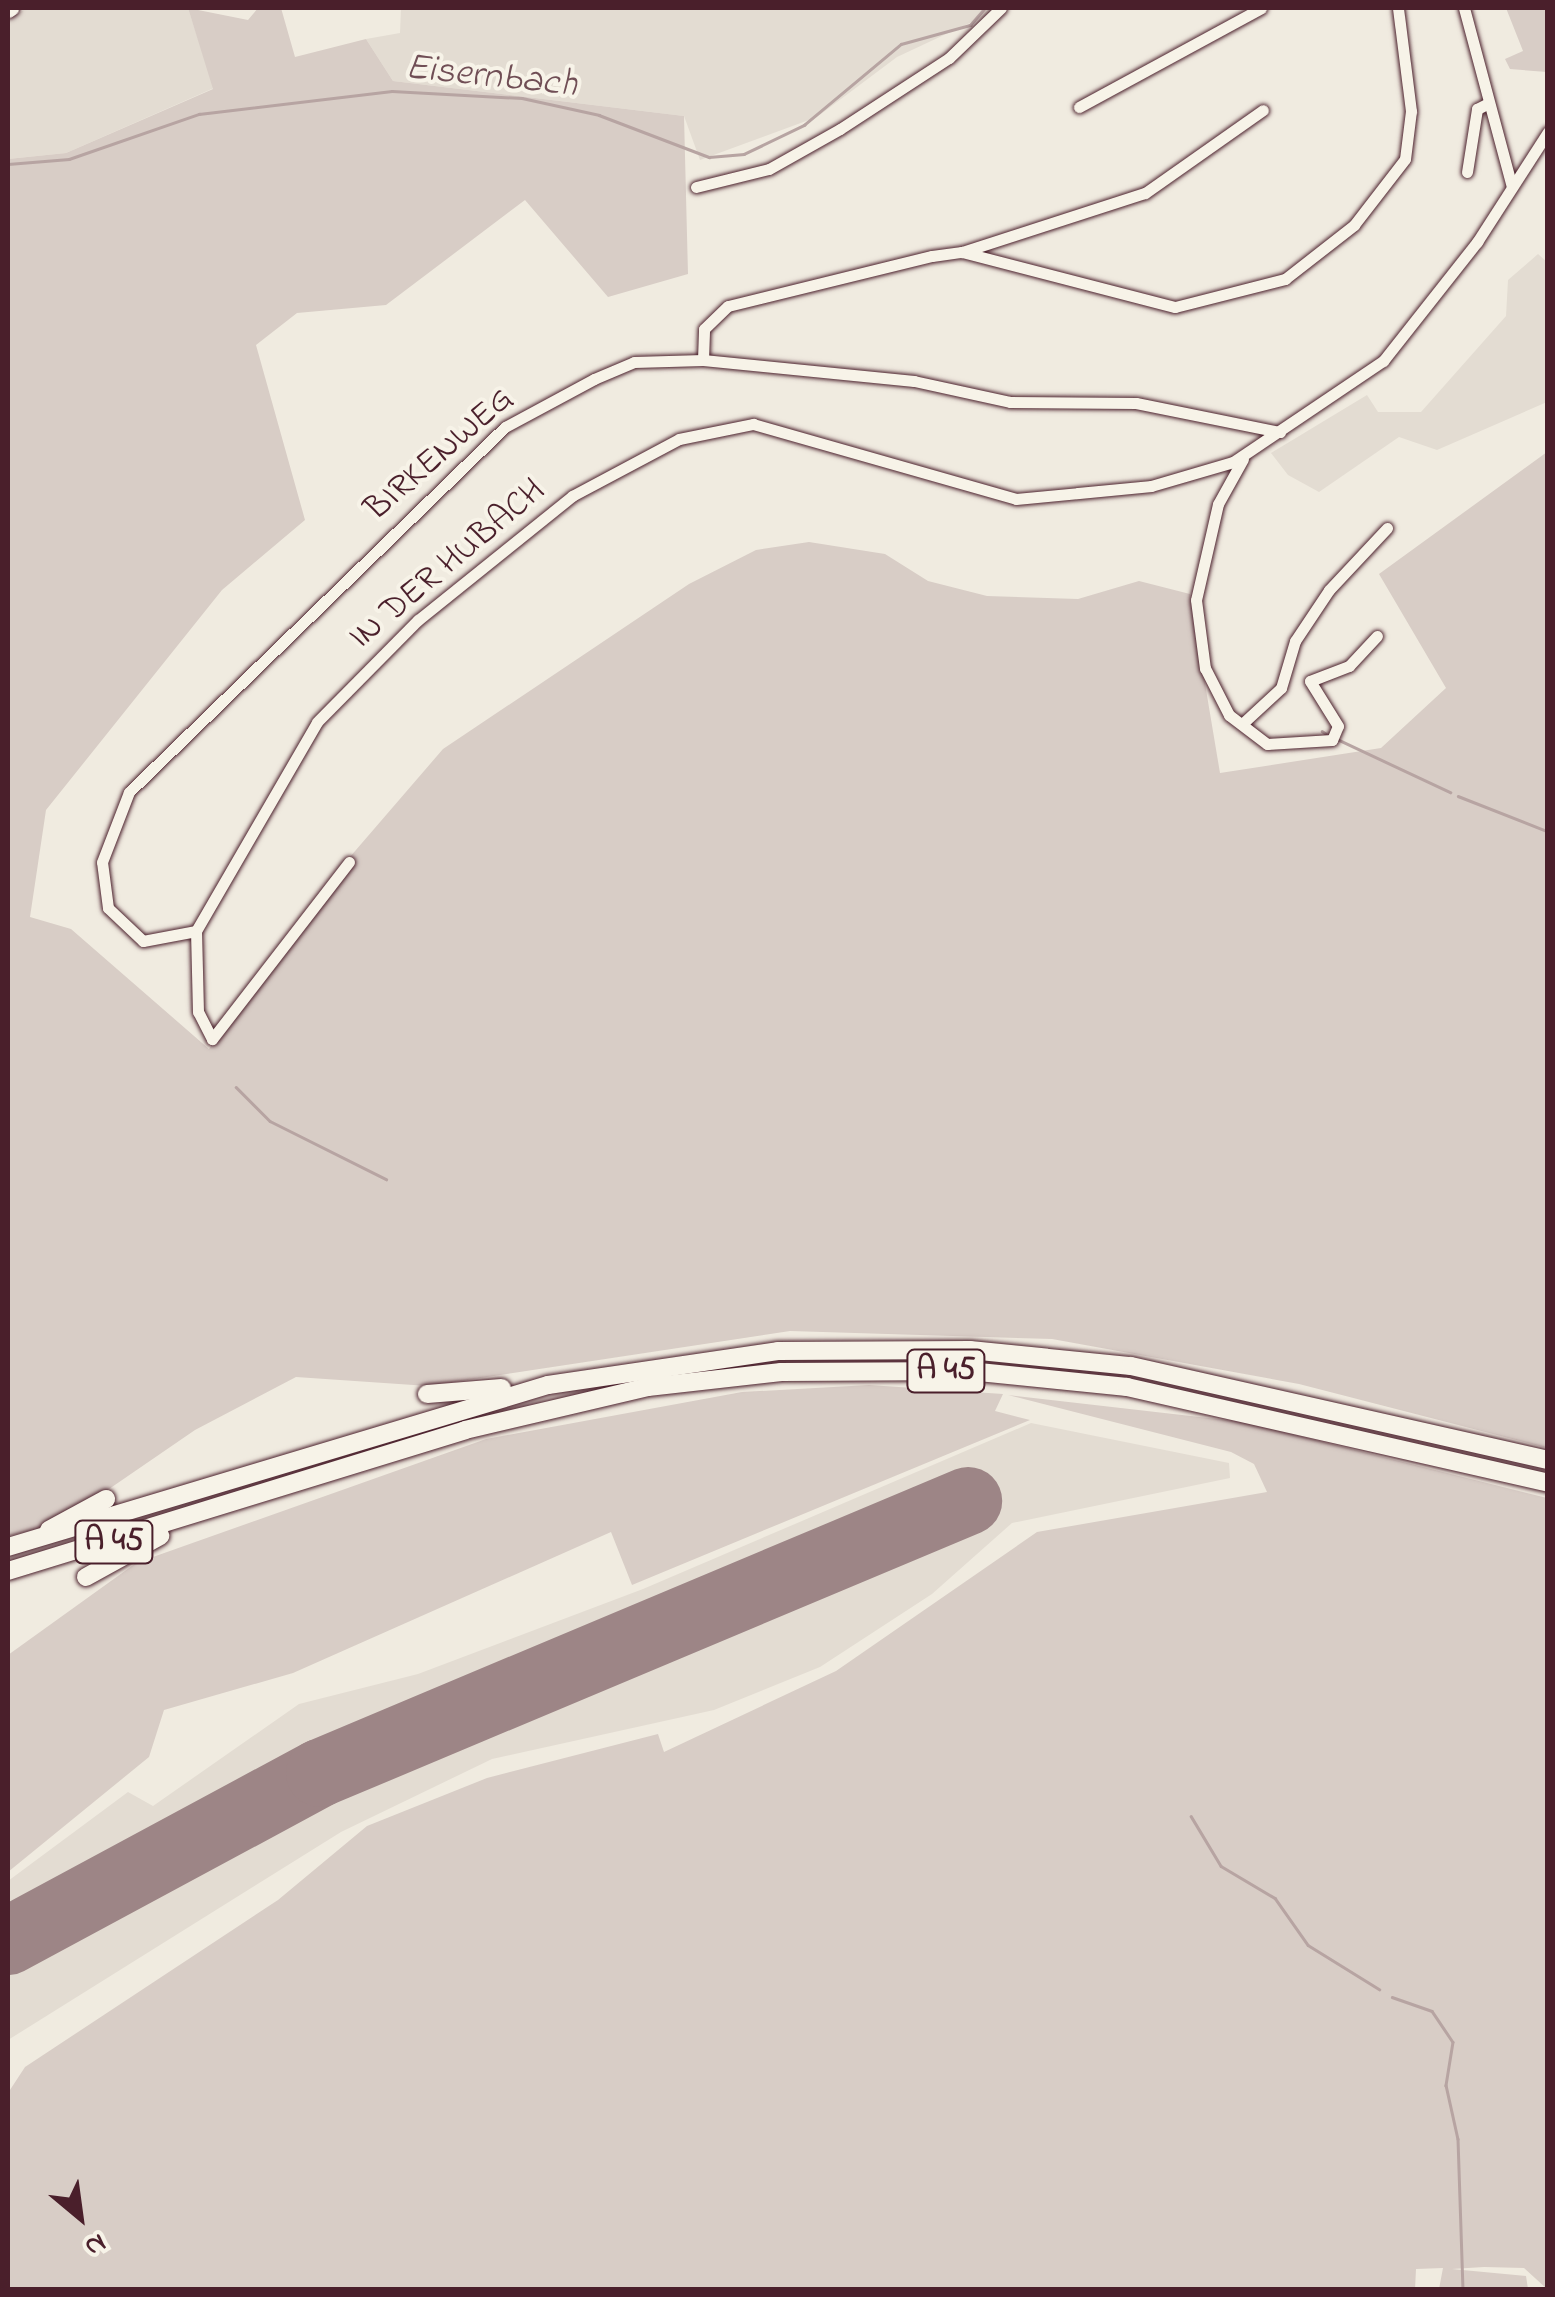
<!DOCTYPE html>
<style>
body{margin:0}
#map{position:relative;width:1555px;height:2297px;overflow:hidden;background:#f0ebe0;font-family:"Indie Flower",sans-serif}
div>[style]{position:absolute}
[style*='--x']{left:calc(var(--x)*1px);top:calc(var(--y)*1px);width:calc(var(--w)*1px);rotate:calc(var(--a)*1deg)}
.built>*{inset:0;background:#e3dcd2}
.green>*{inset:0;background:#d8cdc6}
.stream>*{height:2.5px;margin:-1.25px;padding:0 1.25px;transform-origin:1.25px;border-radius:1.25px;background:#b7a4a2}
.runway>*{height:68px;margin:-34px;padding:0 34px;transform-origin:34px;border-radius:34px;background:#9d8586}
.roads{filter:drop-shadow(0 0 2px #4a1f2b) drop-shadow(0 0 2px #4a1f2b)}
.minor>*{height:11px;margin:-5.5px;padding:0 5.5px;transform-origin:5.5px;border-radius:5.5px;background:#f7f3e8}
.major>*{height:15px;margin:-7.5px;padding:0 7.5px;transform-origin:7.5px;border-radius:7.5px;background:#f7f3e8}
.highway>*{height:18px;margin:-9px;padding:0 9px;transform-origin:9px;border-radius:9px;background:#f7f3e8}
span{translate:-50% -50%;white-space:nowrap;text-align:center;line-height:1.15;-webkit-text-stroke:8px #f7f3e8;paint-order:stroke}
.shield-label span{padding:2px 8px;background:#f7f3e8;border:2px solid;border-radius:8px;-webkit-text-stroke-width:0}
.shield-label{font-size:32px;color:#4a1f2b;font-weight:700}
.street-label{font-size:35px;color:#4a1f2b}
.water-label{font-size:38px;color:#704e55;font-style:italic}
.frame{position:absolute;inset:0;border:10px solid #4a1f2b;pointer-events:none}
.north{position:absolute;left:30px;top:2167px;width:100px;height:100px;-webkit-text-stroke:8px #f7f3e8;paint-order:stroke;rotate:151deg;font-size:28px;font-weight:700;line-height:40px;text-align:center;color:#4a1f2b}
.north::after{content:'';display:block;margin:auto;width:35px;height:45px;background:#4a1f2b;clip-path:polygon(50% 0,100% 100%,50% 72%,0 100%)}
</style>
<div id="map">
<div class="built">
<div style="clip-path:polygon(27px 8px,188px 8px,214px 88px,66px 153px,8px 159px,8px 20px)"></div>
<div style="clip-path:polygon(401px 8px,991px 8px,993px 12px,897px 57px,817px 117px,700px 160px,684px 116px,393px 81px,366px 39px,400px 33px)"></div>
<div style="clip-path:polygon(1538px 254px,1547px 262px,1547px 402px,1437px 450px,1399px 437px,1319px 492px,1288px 475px,1271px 453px,1367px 395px,1378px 412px,1421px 412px,1506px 316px,1508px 280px)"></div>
<div style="clip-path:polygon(1031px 1423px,1229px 1463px,1230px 1478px,1012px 1523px,932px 1594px,820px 1667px,714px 1710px,492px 1759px,341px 1832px,8px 2040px,8px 1881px,128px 1792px,153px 1806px,299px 1704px,418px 1674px,643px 1589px)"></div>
</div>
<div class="green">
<div style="clip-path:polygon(188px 8px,248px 20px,258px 8px,281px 8px,295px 57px,366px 39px,393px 81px,684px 116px,688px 274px,608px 297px,525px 200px,386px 305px,297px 313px,256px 345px,305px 520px,222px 590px,46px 810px,30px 917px,71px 929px,209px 1049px,318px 894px,443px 749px,689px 584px,756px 550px,809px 542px,885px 554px,928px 581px,987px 596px,1078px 599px,1139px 581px,1190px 594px,1220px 773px,1381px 748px,1446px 688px,1379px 574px,1547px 452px,1547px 1448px,1299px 1384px,1052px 1339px,790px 1331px,428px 1386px,296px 1377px,195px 1430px,58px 1524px,8px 1536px,8px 159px,66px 153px,213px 89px)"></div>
<div style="clip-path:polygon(1506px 8px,1547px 8px,1547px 72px,1510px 69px,1505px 59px,1523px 51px)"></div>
<div style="clip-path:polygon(869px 1385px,1003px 1394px,995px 1411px,1030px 1420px,632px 1585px,611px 1532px,293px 1673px,164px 1710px,149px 1757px,8px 1872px,8px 1655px,136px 1563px,486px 1439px,742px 1392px)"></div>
<div style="clip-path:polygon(1008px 1395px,1243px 1422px,1547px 1498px,1547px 2289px,1524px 2268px,1484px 2267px,1452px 2269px,1526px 2276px,1528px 2289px,1439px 2289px,1443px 2268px,1416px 2269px,1415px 2290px,8px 2290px,8px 2093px,25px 2067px,278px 1900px,367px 1826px,487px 1778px,658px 1734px,664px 1752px,836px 1671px,1037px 1532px,1267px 1492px,1254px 1464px,1231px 1452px)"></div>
</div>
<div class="stream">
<div style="--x:8;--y:164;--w:61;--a:-4.7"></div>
<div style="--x:69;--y:159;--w:138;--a:-19.1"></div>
<div style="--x:199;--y:114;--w:194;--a:-6.8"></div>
<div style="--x:392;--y:91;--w:130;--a:3.1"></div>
<div style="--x:522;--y:98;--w:79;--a:12.4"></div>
<div style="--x:599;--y:115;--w:118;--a:20.9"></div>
<div style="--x:709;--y:157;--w:35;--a:-5"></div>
<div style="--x:744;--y:154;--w:67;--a:-25.8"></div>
<div style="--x:804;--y:125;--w:126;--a:-39.9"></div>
<div style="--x:901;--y:44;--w:72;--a:-15.4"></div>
<div style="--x:970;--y:25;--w:23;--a:-49"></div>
<div style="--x:1322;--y:731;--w:4;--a:34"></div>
<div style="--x:1339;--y:740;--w:123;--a:25.1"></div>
<div style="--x:1458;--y:796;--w:96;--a:21.5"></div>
<div style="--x:236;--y:1087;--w:48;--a:45"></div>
<div style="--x:270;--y:1121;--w:130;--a:26.6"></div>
<div style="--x:1191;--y:1816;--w:58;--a:59"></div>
<div style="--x:1221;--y:1866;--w:63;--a:30.7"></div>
<div style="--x:1275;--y:1898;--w:57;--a:54.9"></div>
<div style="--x:1308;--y:1945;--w:84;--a:31.8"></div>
<div style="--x:1392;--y:1997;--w:42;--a:19.3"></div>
<div style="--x:1432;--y:2011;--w:37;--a:56"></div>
<div style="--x:1453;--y:2042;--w:44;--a:99.2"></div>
<div style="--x:1446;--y:2085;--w:55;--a:77.5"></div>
<div style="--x:1458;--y:2139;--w:151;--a:88.1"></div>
</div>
<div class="runway">
<div style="--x:8;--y:1941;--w:354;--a:-28.3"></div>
<div style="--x:320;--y:1773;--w:703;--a:-22.77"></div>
</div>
<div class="roads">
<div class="minor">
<div style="--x:1464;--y:8;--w:185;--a:75"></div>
<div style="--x:1079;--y:107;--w:207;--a:-28.5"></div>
<div style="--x:1467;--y:172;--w:64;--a:-81"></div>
<div style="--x:1477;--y:109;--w:11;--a:-27"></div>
<div style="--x:696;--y:187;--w:75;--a:-13.9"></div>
<div style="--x:769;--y:169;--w:81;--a:-29.4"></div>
<div style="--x:840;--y:129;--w:130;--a:-33.1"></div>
<div style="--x:949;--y:58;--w:72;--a:-43.9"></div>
<div style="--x:962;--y:252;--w:192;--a:-17.9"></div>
<div style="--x:1145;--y:193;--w:144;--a:-35.1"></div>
<div style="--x:703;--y:360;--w:31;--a:-88"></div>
<div style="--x:704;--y:329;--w:33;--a:-44"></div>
<div style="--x:728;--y:306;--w:210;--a:-13.8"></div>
<div style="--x:932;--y:256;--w:30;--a:-8"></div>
<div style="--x:962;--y:252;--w:220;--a:14.5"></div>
<div style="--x:1175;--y:307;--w:114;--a:-14.3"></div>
<div style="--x:1285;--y:279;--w:88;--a:-38"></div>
<div style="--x:1354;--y:225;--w:83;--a:-52.3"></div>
<div style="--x:1405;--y:159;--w:48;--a:-82.9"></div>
<div style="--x:1411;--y:111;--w:104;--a:-97.2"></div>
<div style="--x:1243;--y:459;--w:51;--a:119.1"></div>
<div style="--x:1218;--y:504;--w:98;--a:102.9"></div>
<div style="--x:1196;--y:600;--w:69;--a:82.5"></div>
<div style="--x:1205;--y:668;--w:53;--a:62.9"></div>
<div style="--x:1229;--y:715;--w:48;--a:37.3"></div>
<div style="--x:1267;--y:744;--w:65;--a:-3.5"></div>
<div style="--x:1332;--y:740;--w:15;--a:-67"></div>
<div style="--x:1338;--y:726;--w:53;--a:-121.9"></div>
<div style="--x:1310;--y:681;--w:42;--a:-21"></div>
<div style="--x:1349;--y:666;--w:41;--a:-47"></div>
<div style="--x:1242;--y:724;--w:53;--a:-42.7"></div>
<div style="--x:1281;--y:688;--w:49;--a:-73.4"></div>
<div style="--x:1295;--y:641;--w:61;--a:-56.3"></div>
<div style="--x:1329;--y:590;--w:85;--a:-46.9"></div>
<div style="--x:349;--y:862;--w:224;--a:127.7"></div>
<div style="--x:212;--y:1039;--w:30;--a:-117"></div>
<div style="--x:198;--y:1012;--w:81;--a:-91.4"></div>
<div style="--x:196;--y:931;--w:241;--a:-59.9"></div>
<div style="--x:317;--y:722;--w:144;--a:-45.3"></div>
<div style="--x:418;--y:620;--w:198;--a:-38.8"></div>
<div style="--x:572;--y:496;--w:121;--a:-28"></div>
<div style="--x:679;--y:439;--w:76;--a:-11.5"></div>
<div style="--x:753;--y:424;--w:273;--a:15.9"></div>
<div style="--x:1016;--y:499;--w:136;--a:-5.5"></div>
<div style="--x:1151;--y:486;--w:85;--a:-16.3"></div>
<div style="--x:1233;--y:462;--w:181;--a:-34"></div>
<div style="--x:1383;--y:361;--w:152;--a:-51.7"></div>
<div style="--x:1477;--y:242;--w:131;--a:-57.2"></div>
<div style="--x:196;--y:931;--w:54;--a:169.3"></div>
<div style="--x:143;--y:941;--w:48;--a:-136.7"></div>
<div style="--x:108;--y:908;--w:46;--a:-97.4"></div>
<div style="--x:102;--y:862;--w:75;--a:-68.9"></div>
<div style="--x:129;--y:792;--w:524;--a:-44.15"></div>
<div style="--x:505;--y:427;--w:101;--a:-28.3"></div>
<div style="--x:594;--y:379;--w:43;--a:-23"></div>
<div style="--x:634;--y:362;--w:69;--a:-1.7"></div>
<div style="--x:703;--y:360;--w:212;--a:5.7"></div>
<div style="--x:914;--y:381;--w:98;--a:12.3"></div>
<div style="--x:1010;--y:402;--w:126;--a:0.5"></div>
<div style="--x:1136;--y:403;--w:147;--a:11.4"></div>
</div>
<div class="major">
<div style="--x:8;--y:10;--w:4;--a:-34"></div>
</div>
<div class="highway">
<div style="--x:427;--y:1394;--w:75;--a:-4.6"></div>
<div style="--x:49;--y:1530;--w:65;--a:-28.5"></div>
<div style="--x:8;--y:1547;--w:564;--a:-16.7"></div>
<div style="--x:548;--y:1385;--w:232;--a:-8.4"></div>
<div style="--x:778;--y:1351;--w:192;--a:-0.3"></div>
<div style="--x:970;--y:1350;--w:162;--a:5.7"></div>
<div style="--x:1131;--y:1366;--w:427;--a:12.7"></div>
<div style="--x:8;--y:1571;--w:478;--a:-17.1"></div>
<div style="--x:465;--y:1430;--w:188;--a:-13.2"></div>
<div style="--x:648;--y:1387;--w:134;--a:-6.4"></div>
<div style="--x:781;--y:1372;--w:188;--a:-0.3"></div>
<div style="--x:969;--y:1371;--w:159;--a:5.8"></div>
<div style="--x:1127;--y:1387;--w:432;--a:12.8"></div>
<div style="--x:86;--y:1577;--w:85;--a:-29"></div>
</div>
</div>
<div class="shield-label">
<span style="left:946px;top:1371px">A 45</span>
<span style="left:114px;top:1542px">A 45</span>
</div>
<div class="street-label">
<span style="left:440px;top:455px;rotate:-41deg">BIRKENWEG</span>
<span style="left:448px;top:565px;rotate:-40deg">IN DER HUBACH</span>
</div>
<div class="water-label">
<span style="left:491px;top:78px;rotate:6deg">Eisernbach</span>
</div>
<div class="frame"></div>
<div class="north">N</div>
</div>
